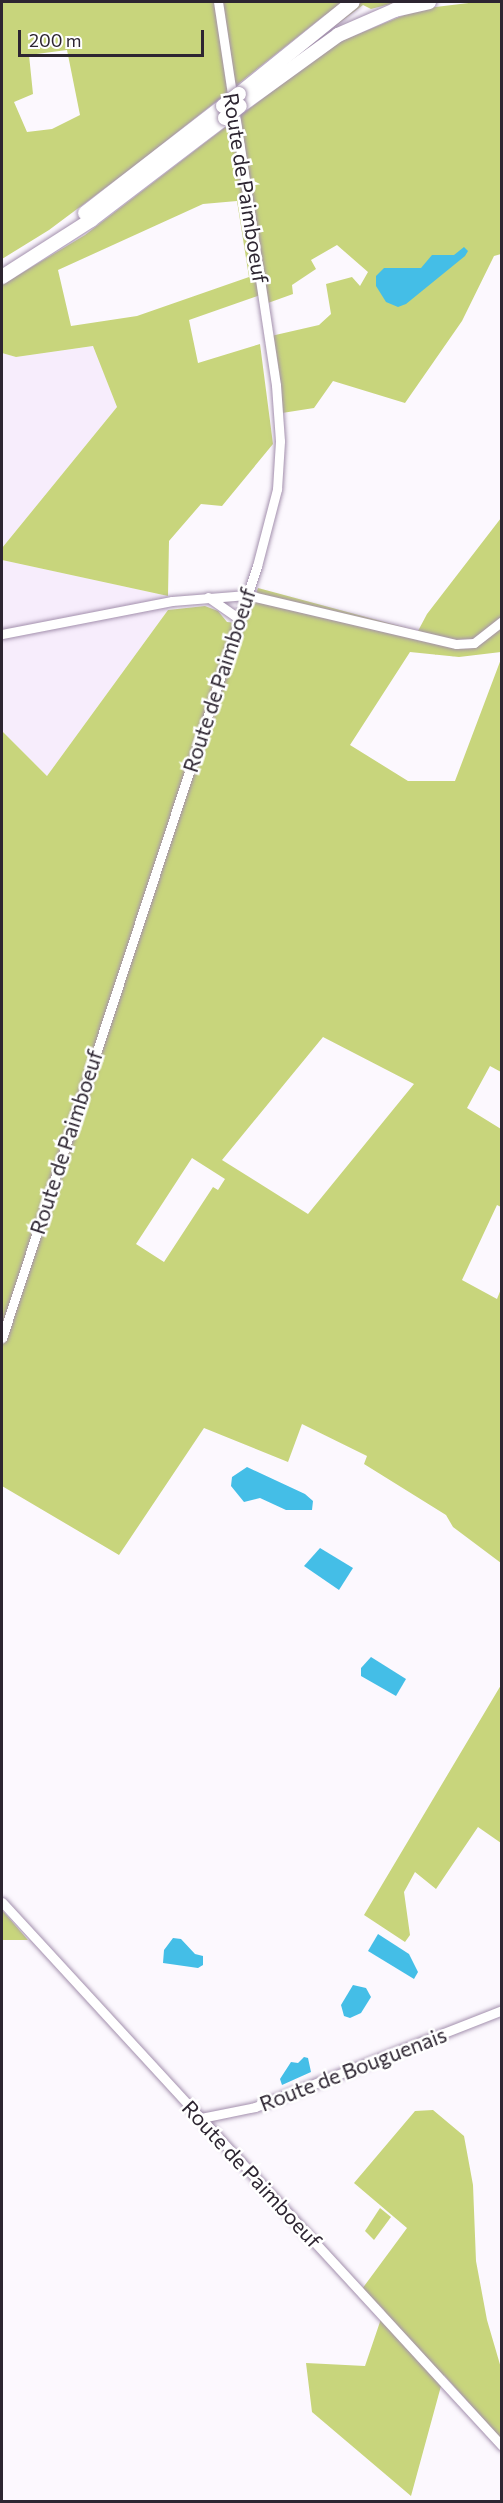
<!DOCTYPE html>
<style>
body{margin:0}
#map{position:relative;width:503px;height:2503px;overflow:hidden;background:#fcf8fe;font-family:Commissioner,sans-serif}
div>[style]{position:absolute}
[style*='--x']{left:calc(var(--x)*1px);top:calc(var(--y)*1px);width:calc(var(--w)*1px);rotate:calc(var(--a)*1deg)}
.built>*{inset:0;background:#f7edfc}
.green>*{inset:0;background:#c8d57c}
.water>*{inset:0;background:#44bee7}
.roads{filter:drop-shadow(0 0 2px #a390ad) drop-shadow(0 0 2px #a390ad)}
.minor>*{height:9px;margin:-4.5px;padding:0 4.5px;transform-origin:4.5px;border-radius:4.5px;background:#fff}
.highway>*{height:14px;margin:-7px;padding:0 7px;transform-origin:7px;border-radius:7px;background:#fff}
.bridges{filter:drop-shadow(0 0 2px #a390ad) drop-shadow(0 0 2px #a390ad)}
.highway-bridge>*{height:14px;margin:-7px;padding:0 7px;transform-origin:7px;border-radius:7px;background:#fff}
span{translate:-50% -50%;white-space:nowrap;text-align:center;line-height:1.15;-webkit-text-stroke:5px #fff;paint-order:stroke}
.street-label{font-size:21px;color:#2d2531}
.frame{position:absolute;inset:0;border:3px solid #2d2531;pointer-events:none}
.scale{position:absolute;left:18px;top:30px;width:186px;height:27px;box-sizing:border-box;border:3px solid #2d2531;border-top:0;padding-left:8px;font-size:18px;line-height:21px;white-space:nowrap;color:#2d2531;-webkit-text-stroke:4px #fff;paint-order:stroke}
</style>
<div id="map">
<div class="built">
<div style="clip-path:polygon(94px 346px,117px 407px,2px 548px,2px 353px,16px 357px)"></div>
<div style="clip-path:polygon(2px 560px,168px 596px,168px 610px,47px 776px,2px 731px)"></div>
</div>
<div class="green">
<div style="clip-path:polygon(evenodd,2px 2px,398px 2px,371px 9px,363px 5px,334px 27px,325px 15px,136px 165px,49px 230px,2px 259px,2px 2px,67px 50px,80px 115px,52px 129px,27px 132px,14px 102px,33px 94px,29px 55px,67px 50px)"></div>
<div style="clip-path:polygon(evenodd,477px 2px,501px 2px,501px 254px,494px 256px,462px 321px,405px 403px,333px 381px,314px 408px,282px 413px,271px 336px,319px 325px,331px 314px,326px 284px,352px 277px,360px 286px,368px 272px,337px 245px,311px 260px,316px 269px,292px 285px,293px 294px,268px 303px,266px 293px,189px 320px,198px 363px,260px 344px,273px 444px,222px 506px,201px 504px,169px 541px,168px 596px,2px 560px,2px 548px,117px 407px,93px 346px,16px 357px,2px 353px,2px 285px,85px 235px,334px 44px,419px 9px,477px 2px,237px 201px,249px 277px,137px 316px,71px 326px,58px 270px,203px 204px,237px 201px)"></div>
<div style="clip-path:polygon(evenodd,501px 518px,501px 652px,459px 657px,410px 652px,350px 745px,408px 781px,455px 781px,501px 659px,501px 1072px,490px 1066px,467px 1108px,501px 1129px,501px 1207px,497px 1205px,462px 1280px,497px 1299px,501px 1289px,501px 1563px,453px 1527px,446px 1515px,364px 1464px,367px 1456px,302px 1424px,288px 1462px,204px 1428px,119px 1555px,2px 1486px,2px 731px,47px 776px,168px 610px,205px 606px,218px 611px,227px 622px,245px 624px,258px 588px,418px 631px,427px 614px,501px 518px,323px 1037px,414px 1084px,308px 1214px,222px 1160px,323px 1037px,501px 518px,192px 1158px,225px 1179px,218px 1190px,213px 1187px,164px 1262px,136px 1244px,192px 1158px)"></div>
<div style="clip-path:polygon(501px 1685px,501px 1843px,478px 1827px,436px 1889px,415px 1872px,404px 1892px,410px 1935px,405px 1942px,364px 1915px)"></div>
<div style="clip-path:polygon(2px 1910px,28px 1940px,2px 1940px)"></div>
<div style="clip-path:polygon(433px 2110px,464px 2136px,473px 2185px,476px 2261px,487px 2320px,501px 2368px,501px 2439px,444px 2375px,411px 2496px,312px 2412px,306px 2363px,365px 2366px,384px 2310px,362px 2289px,407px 2228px,354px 2183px,415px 2111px)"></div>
<div style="clip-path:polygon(380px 2208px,391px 2217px,374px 2240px,365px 2231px)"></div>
</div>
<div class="water">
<div style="clip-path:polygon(464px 247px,468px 251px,465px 256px,406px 304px,398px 307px,386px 302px,376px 286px,376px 276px,384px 268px,421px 268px,432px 255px,454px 255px)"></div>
<div style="clip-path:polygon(247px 1467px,305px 1494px,313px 1501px,312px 1510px,286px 1510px,260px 1498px,244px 1502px,231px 1486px,232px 1477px)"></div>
<div style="clip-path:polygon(320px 1548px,353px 1568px,339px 1590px,304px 1566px)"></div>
<div style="clip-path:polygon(371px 1657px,406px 1679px,396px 1696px,361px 1676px,361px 1668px)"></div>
<div style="clip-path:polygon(378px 1934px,409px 1954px,418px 1972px,414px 1979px,368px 1951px)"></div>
<div style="clip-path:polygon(173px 1938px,181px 1939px,195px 1954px,203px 1956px,203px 1965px,198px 1968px,163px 1963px,164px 1950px)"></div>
<div style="clip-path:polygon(353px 1985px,366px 1988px,371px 1997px,361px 2013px,350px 2018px,344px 2016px,341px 2005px)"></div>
<div style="clip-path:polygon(304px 2057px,308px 2058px,311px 2072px,282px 2085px,280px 2079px,291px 2062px,298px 2063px)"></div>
</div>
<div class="roads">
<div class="minor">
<div style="--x:208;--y:597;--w:38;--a:35"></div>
<div style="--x:2;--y:634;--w:173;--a:-11"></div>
<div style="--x:172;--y:601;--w:75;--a:-4.6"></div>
<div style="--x:247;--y:595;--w:215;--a:13.2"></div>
<div style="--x:456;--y:644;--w:18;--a:-3"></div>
<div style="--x:474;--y:643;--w:36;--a:-38"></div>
<div style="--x:2;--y:1338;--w:813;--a:-71.72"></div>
<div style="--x:257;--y:566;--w:80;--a:-75.4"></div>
<div style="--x:277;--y:489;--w:48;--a:-86.4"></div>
<div style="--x:280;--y:441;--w:56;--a:-94.1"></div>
<div style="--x:276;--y:385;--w:387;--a:-98.6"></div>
<div style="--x:2;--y:1902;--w:739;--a:47.41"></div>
<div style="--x:201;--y:2118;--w:55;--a:-11.5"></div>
<div style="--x:255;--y:2107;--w:265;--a:-21.4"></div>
</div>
<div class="highway">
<div style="--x:239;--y:94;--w:146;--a:-38.9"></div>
<div style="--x:240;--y:106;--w:121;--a:-35.9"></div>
<div style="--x:338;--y:35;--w:62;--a:-23.7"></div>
<div style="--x:395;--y:10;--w:35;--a:-13"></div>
<div style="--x:85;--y:213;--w:175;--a:-37.8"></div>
<div style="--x:2;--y:277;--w:106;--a:-32.6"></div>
<div style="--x:91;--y:220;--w:168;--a:-37.3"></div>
</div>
</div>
<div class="bridges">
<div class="highway-bridge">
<div style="--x:223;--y:106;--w:20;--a:-37"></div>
<div style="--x:225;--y:118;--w:19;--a:-39"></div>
</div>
</div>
<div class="street-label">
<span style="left:246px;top:188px;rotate:81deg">Route de Paimboeuf</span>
<span style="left:219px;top:680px;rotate:-72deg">Route de Paimboeuf</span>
<span style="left:66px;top:1142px;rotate:-72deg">Route de Paimboeuf</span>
<span style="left:353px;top:2069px;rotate:-21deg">Route de Bouguenais</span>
<span style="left:252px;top:2174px;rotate:47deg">Route de Paimboeuf</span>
</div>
<div class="frame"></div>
<div class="scale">200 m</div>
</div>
